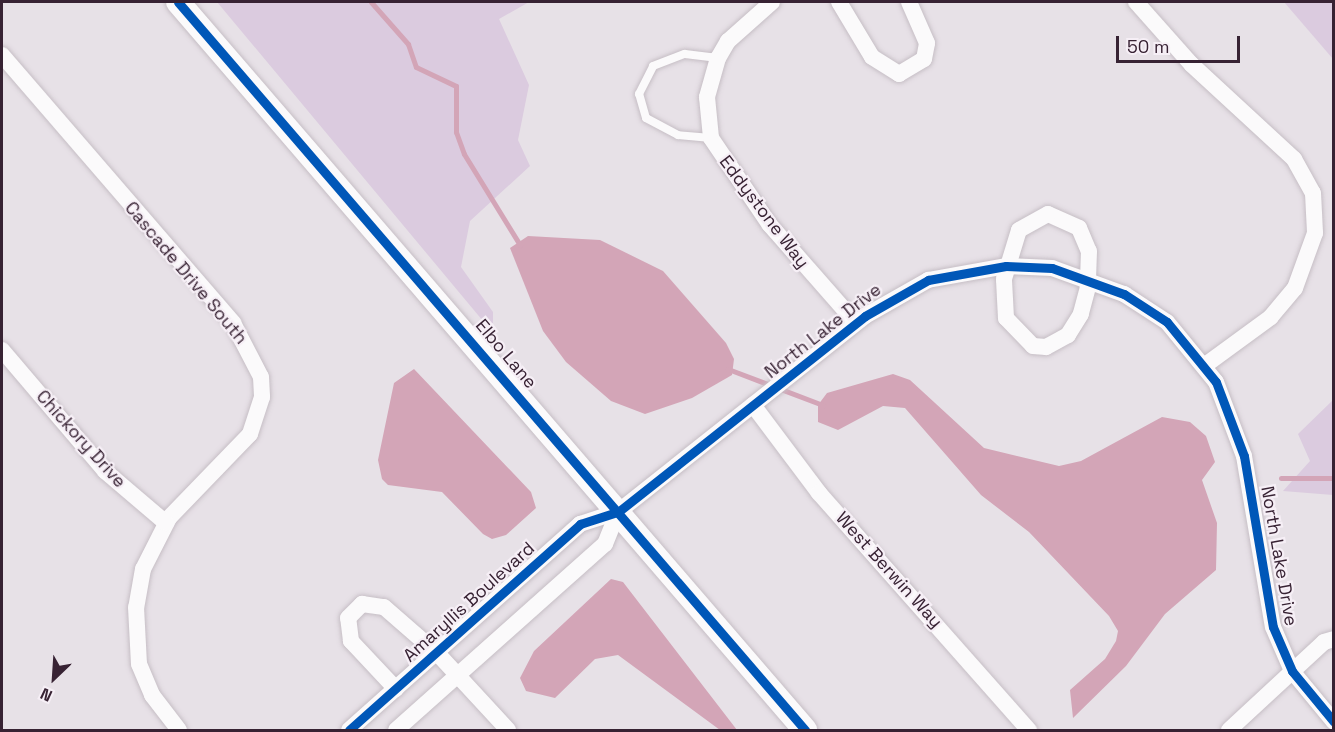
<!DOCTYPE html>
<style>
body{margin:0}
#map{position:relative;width:1335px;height:732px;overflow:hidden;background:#e7e1e7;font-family:"Space Grotesk",sans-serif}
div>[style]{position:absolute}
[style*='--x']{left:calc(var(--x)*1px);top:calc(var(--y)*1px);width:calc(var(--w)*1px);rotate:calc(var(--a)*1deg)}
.green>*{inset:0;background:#dbcbdf}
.water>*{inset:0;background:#d3a5b7}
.stream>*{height:5px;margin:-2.5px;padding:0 2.5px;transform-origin:2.5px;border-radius:2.5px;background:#d3a5b7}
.roads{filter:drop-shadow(0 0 2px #c6bec5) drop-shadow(0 0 2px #c6bec5)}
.lane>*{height:8px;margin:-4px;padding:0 4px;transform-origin:4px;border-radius:4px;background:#fbfafb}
.street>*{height:16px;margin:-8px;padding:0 8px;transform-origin:8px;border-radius:8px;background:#fbfafb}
.secondary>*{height:24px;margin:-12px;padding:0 12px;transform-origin:12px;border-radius:12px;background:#fbfafb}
.cycleway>*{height:9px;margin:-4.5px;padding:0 4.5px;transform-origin:4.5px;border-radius:4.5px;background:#0057b8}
span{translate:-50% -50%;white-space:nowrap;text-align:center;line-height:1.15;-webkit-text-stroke:4.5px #f6eff6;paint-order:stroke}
.street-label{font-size:18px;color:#372233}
.frame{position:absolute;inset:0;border:3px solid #372233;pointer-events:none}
.north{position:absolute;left:24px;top:648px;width:60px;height:60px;-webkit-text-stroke:4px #f6eff6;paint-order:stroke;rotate:205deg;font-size:16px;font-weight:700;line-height:24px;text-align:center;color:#372233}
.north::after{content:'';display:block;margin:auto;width:21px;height:27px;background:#372233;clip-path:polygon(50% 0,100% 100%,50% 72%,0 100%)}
.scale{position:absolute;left:1116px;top:36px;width:124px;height:27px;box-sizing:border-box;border:3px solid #372233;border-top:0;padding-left:8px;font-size:18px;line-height:21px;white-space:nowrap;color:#372233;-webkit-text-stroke:4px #f6eff6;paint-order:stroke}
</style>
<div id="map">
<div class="green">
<div style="clip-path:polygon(217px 2px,529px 2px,499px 19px,529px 85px,518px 140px,530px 166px,470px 221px,461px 267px,493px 312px,493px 333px)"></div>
<div style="clip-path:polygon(1284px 2px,1333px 2px,1333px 59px)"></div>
<div style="clip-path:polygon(1333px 400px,1333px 495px,1283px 491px,1310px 461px,1298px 434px)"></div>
</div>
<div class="water">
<div style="clip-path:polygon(528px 236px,600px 240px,663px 271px,726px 343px,734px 359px,732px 375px,692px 398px,645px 414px,611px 401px,566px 362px,543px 331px,510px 248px)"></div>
<div style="clip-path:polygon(414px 369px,531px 492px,536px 508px,506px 535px,492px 539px,483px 534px,442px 492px,388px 485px,382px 479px,378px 460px,394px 383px)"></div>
<div style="clip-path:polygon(893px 374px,910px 380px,984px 448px,1059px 466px,1081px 461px,1162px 417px,1190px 422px,1206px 436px,1215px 462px,1202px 480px,1217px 523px,1216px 570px,1165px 614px,1126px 666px,1073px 718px,1070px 690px,1105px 659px,1116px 641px,1118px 631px,1109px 616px,1029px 532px,981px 495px,905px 408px,883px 406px,838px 430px,818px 422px,818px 405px,827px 393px)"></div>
<div style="clip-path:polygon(611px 579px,623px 582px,737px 730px,720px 730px,618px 655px,595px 659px,555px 698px,526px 691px,520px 678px,534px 651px)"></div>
</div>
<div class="stream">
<div style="--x:371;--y:2;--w:56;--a:48.6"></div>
<div style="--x:408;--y:44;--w:24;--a:71"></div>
<div style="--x:416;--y:67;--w:44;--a:25.4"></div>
<div style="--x:456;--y:86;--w:46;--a:90"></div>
<div style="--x:456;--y:132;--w:23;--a:70"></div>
<div style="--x:464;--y:154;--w:107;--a:58.4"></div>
<div style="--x:728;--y:369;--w:102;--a:20.8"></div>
<div style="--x:1281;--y:478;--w:53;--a:0"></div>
</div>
<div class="roads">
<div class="lane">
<div style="--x:711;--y:138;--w:33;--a:-175"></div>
<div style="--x:678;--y:135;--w:36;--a:-152"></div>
<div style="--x:646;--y:118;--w:25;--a:-106"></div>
<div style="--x:639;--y:94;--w:31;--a:-63"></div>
<div style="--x:653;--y:66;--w:34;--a:-21"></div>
<div style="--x:685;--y:54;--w:33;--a:7"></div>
</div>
<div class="street">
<div style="--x:772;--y:2;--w:59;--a:138.4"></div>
<div style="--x:728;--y:41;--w:20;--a:120"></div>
<div style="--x:718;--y:58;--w:41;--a:105.8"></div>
<div style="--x:707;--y:97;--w:41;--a:84.4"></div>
<div style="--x:711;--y:138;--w:105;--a:55.9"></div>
<div style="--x:770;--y:225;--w:130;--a:48.7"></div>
<div style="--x:839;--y:2;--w:64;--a:59"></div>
<div style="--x:872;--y:57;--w:32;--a:32"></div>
<div style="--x:899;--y:74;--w:29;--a:-31"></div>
<div style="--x:924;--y:59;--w:16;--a:-79"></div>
<div style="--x:927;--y:43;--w:45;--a:-113.7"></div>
<div style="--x:1136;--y:2;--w:83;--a:48.4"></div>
<div style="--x:1191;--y:64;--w:140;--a:42.7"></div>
<div style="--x:1294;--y:159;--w:39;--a:61"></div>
<div style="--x:1313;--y:193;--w:40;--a:87.1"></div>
<div style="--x:1315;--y:233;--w:59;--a:110"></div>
<div style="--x:1295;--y:288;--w:38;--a:130"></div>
<div style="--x:1271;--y:317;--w:83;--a:143.8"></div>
<div style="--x:2;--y:55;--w:354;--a:49.2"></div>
<div style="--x:233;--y:323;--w:61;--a:62.6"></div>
<div style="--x:261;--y:377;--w:20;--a:87"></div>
<div style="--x:262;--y:397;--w:39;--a:108"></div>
<div style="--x:250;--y:434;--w:117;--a:134"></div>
<div style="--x:169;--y:518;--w:57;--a:117"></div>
<div style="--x:143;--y:569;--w:39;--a:100"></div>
<div style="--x:136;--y:607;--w:57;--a:87"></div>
<div style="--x:139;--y:664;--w:34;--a:67"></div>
<div style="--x:152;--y:695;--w:44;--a:52.4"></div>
<div style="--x:1048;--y:214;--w:34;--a:24"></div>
<div style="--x:1079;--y:228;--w:25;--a:67"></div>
<div style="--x:1089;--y:251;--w:36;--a:92"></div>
<div style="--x:1088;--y:287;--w:28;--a:105"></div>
<div style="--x:1081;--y:314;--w:25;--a:122"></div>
<div style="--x:1068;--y:335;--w:25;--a:151"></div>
<div style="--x:1046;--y:347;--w:13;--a:-176"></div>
<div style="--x:1033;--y:346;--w:39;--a:-134"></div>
<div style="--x:1006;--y:318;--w:39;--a:-93"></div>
<div style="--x:1004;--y:279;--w:51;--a:-73"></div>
<div style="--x:1019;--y:230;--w:33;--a:-29"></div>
<div style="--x:2;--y:350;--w:159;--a:49.6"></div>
<div style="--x:105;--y:471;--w:80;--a:40.4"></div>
<div style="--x:753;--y:405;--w:110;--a:53.1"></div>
<div style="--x:819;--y:493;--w:317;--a:48.5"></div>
<div style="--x:396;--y:689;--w:66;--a:-133.2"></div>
<div style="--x:351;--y:641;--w:23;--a:-97"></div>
<div style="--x:348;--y:618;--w:20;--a:-45"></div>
<div style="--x:362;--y:604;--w:22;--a:8"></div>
<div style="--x:384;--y:607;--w:70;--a:41"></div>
<div style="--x:437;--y:653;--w:105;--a:47.3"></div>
<div style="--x:349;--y:730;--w:310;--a:-41.7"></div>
<div style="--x:580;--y:524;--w:40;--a:-18"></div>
<div style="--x:618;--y:512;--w:315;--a:-38.4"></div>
<div style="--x:865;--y:316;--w:73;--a:-29.7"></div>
<div style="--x:928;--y:280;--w:79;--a:-10.2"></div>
<div style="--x:1006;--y:266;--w:46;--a:2.5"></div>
<div style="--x:1052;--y:268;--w:77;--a:19.9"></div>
<div style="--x:1124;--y:294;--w:51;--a:33.1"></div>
<div style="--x:1167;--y:322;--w:77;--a:50.8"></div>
<div style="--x:1216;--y:382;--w:79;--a:69.3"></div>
<div style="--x:1244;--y:456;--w:173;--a:80.4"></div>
<div style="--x:1273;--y:627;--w:48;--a:66.6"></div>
<div style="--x:1292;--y:671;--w:66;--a:50.5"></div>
<div style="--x:396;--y:730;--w:280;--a:-41.7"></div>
<div style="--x:605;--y:544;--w:35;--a:-68"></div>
<div style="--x:1229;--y:730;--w:129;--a:-42.8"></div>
<div style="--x:1324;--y:642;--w:10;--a:-17"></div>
</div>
<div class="secondary">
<div style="--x:178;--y:2;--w:961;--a:49.26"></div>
</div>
</div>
<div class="cycleway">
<div style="--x:178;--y:2;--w:961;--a:49.26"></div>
<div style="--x:349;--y:730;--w:310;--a:-41.7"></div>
<div style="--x:580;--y:524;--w:40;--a:-18"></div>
<div style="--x:618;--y:512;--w:315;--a:-38.4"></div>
<div style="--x:865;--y:316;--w:73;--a:-29.7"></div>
<div style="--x:928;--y:280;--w:79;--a:-10.2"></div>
<div style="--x:1006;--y:266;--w:46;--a:2.5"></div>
<div style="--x:1052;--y:268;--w:77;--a:19.9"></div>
<div style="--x:1124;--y:294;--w:51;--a:33.1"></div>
<div style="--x:1167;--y:322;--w:77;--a:50.8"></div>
<div style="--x:1216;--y:382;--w:79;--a:69.3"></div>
<div style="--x:1244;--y:456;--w:173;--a:80.4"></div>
<div style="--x:1273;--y:627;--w:48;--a:66.6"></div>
<div style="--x:1292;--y:671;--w:66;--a:50.5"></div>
</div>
<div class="street-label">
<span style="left:764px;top:212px;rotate:53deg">Eddystone Way</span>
<span style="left:186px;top:273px;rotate:50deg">Cascade Drive South</span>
<span style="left:823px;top:331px;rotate:-38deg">North Lake Drive</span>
<span style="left:506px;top:354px;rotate:50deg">Elbo Lane</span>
<span style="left:81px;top:439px;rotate:48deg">Chickory Drive</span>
<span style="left:1279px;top:556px;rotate:80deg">North Lake Drive</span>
<span style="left:889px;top:570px;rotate:48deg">West Berwin Way</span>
<span style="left:469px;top:602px;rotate:-42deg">Amaryllis Boulevard</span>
</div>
<div class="frame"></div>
<div class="north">N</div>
<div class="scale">50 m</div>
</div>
